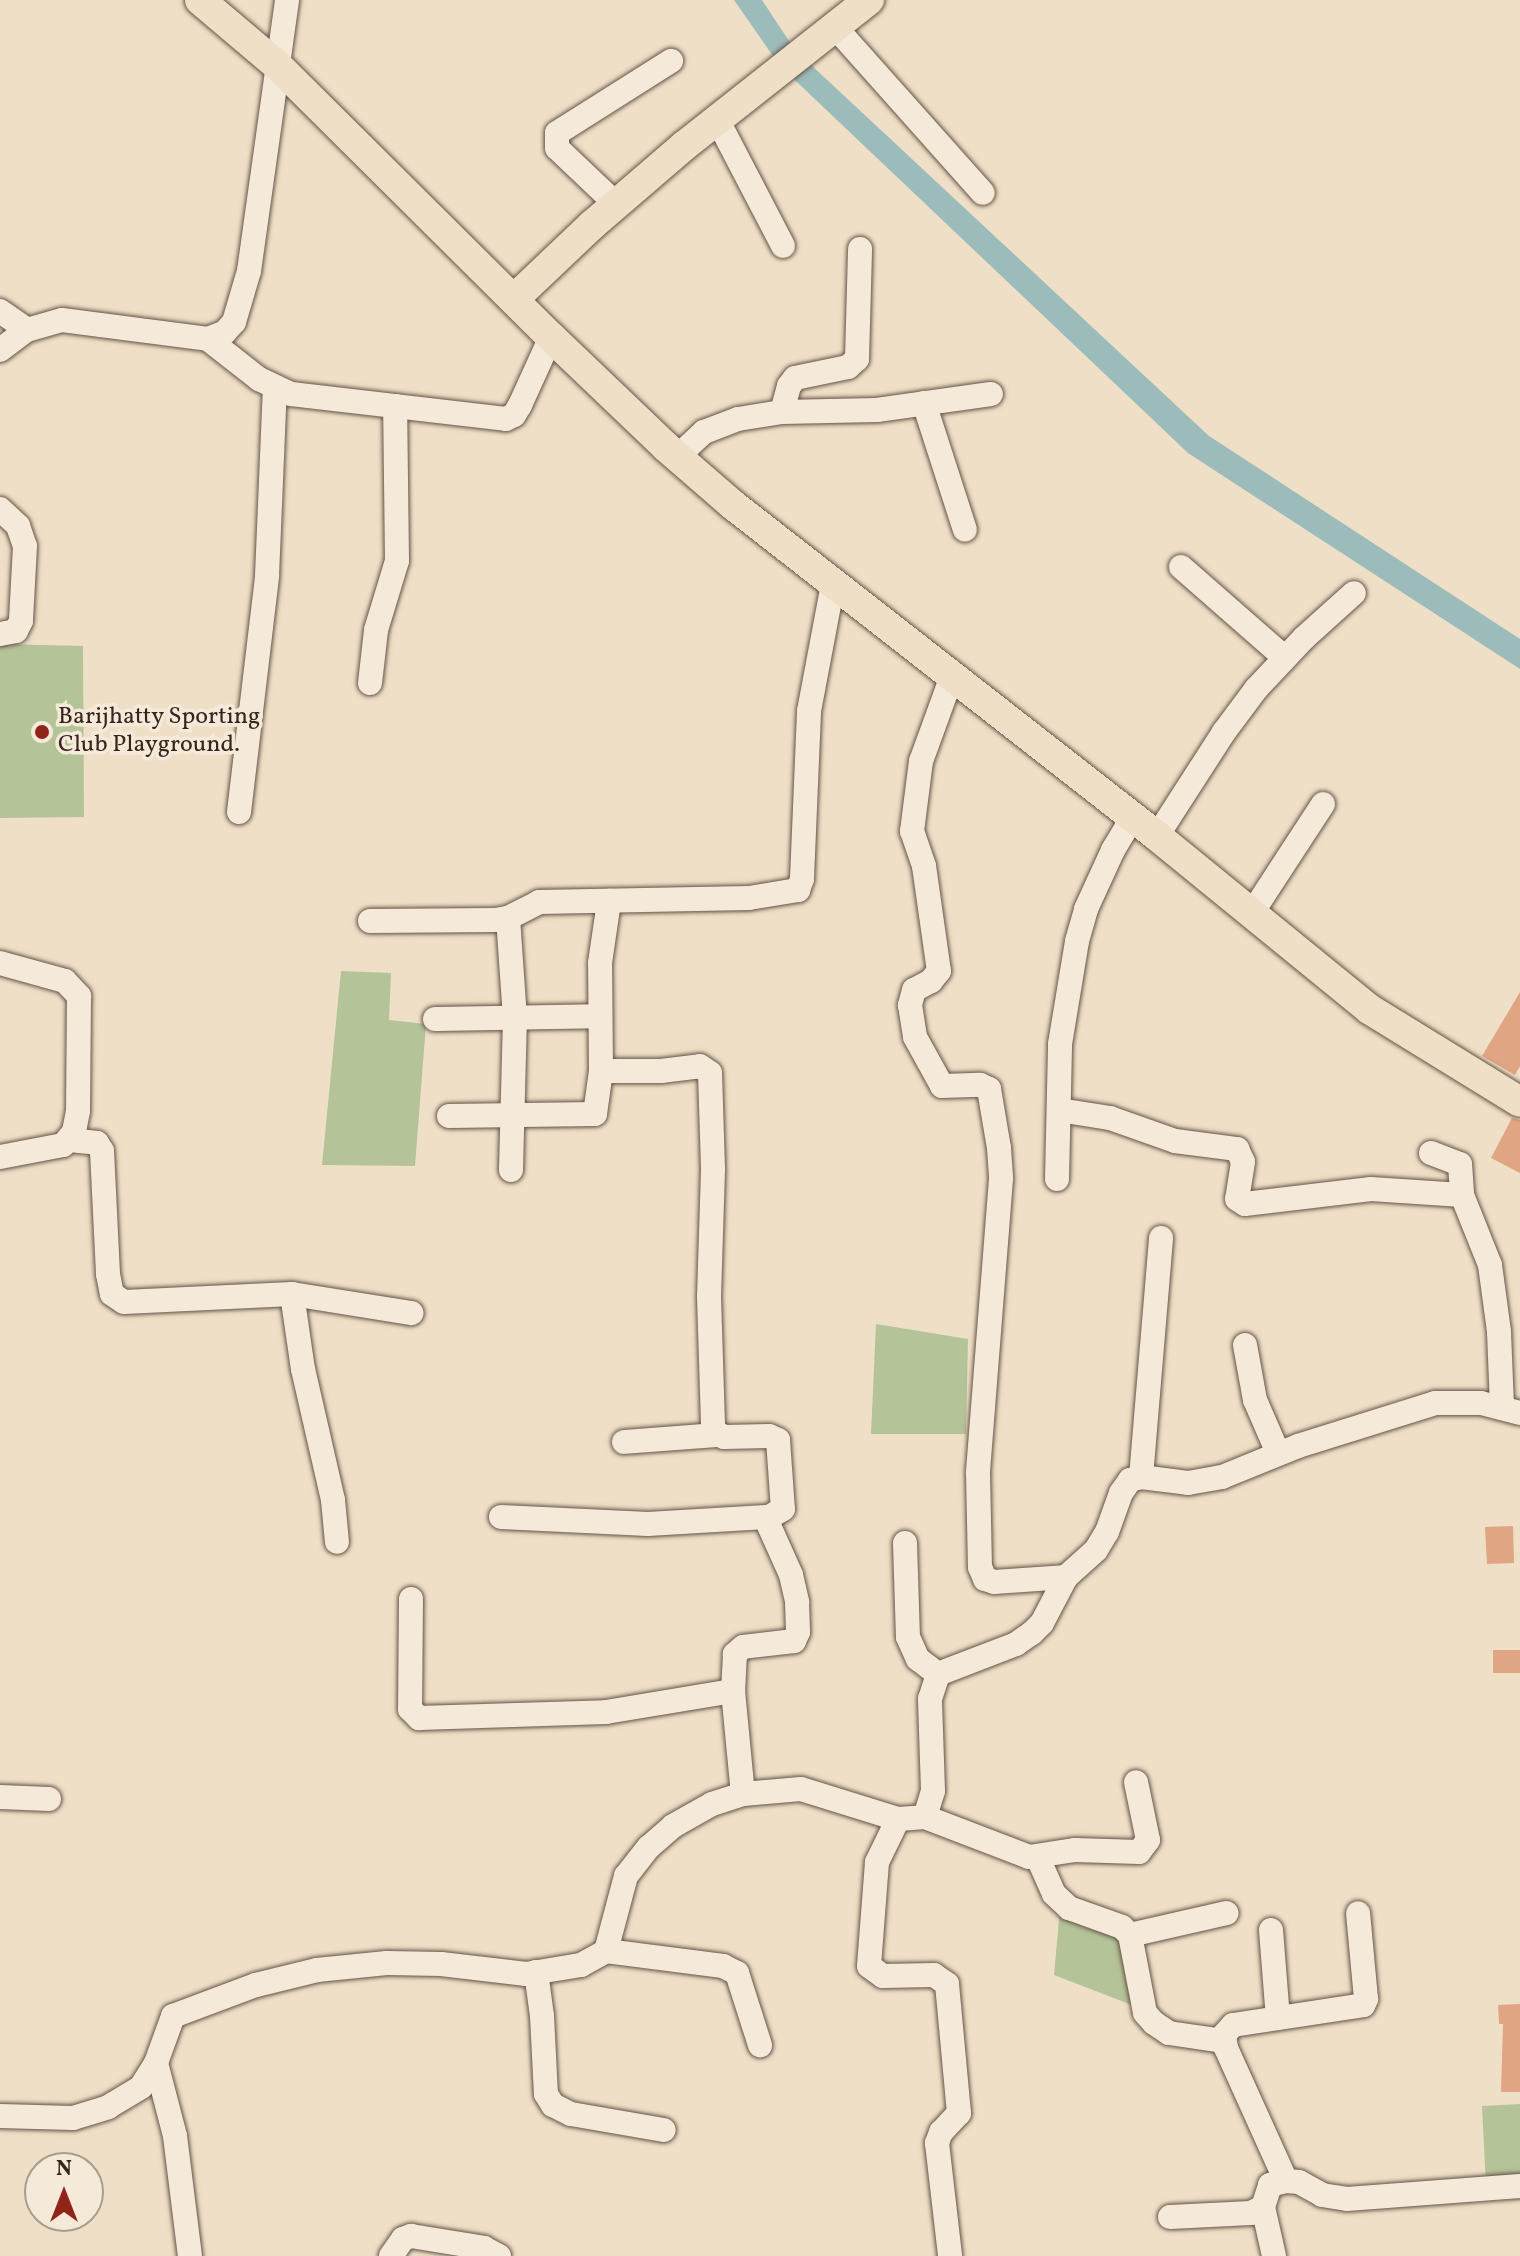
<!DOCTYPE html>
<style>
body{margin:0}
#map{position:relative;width:1520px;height:2256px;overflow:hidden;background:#efdfc6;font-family:Vollkorn,serif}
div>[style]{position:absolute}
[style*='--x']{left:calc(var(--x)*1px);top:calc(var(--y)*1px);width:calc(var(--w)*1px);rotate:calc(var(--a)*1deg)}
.green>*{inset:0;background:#b5c398}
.water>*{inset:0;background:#9bbcbb}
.building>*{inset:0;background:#e0a582}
.roads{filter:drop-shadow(0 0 2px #645347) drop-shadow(0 0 2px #645347)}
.minor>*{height:24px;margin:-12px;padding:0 12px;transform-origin:12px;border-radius:12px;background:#f5eada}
.major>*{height:30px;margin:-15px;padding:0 15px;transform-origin:15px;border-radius:15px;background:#efdfc6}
.dots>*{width:22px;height:22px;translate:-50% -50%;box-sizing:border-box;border:4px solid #f5eada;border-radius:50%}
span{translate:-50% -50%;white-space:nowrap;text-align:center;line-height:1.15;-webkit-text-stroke:7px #f5eada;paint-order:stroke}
.poi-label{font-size:24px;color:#36241d}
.left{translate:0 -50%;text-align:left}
.north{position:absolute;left:24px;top:2152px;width:80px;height:80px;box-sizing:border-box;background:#f5eada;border:2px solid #a99b8e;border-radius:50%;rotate:0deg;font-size:22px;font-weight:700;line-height:32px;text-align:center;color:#36241d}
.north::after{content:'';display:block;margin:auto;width:28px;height:36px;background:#8f2418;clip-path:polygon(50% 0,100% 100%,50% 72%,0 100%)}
</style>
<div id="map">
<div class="green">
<div style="clip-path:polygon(0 644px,83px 646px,84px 817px,0 818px)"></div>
<div style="clip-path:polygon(341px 971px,391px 973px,389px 1020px,426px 1024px,415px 1166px,322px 1165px)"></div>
<div style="clip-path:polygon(876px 1324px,968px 1339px,966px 1434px,871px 1434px)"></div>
<div style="clip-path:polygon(1061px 1897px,1142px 1926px,1137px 2007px,1054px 1975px)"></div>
<div style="clip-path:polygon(1520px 2104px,1520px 2185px,1486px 2186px,1482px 2106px)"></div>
</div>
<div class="water">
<div style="clip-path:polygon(734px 0,762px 0,795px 50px,1209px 436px,1520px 639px,1520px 669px,1188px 453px,780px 66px)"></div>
</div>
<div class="building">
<div style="clip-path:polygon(1520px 992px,1520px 1066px,1515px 1075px,1482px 1056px)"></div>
<div style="clip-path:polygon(1512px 1118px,1520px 1120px,1520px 1173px,1491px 1158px)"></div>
<div style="clip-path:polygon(1513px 1526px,1514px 1563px,1487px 1564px,1485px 1527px)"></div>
<div style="clip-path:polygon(1493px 1650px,1520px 1650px,1520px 1673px,1493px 1673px)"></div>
<div style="clip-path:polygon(1520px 2004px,1520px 2092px,1501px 2092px,1503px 2024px,1499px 2024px,1498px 2005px)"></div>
</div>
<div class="roads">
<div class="minor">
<div style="--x:835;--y:27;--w:222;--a:48.3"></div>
<div style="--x:717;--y:119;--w:143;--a:62.5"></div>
<div style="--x:616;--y:204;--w:81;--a:-136.5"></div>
<div style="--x:557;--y:148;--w:15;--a:-90"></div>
<div style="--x:557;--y:133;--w:135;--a:-32.3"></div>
<div style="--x:0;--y:311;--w:33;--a:35"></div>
<div style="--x:208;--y:339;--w:65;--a:38.1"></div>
<div style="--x:259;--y:379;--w:35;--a:25"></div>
<div style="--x:291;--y:394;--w:216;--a:6.6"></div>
<div style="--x:506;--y:419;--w:9;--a:-27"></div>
<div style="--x:514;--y:415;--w:12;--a:-59"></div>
<div style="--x:520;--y:405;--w:75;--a:-65.5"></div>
<div style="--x:0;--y:350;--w:34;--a:-37"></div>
<div style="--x:27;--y:330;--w:36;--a:-16"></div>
<div style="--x:62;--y:320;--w:147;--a:7.4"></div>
<div style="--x:208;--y:339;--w:18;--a:-22"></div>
<div style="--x:225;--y:332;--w:13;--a:-48"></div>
<div style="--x:234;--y:322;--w:53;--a:-73.6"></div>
<div style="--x:249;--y:271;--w:274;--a:-82"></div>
<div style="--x:924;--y:403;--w:133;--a:72.1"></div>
<div style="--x:782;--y:412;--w:27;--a:-75"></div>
<div style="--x:789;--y:386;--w:10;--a:-53"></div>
<div style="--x:795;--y:378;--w:54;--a:-11.7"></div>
<div style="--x:848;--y:367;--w:12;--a:-42"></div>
<div style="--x:857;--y:359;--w:110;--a:-88.4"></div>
<div style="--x:677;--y:457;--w:37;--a:-43"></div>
<div style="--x:704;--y:432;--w:36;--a:-21"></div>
<div style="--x:738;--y:419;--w:45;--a:-9"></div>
<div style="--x:782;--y:412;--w:95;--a:-1.2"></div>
<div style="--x:877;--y:410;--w:115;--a:-8"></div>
<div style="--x:0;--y:509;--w:25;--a:43"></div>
<div style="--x:18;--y:526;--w:21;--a:71"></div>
<div style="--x:25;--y:546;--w:75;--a:93.1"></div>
<div style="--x:21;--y:621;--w:11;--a:117"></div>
<div style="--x:16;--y:631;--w:16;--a:169"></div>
<div style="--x:1181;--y:567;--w:138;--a:41.2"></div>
<div style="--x:952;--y:676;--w:90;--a:110"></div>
<div style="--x:921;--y:761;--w:71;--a:97.3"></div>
<div style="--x:912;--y:831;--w:37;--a:71"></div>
<div style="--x:924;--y:866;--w:106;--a:81.9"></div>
<div style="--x:939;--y:971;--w:13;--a:129"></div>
<div style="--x:931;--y:981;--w:19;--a:152"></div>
<div style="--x:914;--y:990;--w:16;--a:105"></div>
<div style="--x:910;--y:1005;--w:32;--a:81"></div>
<div style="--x:915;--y:1037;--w:56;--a:61.1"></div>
<div style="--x:942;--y:1086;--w:38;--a:-2"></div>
<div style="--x:980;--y:1085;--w:10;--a:24"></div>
<div style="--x:989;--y:1089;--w:60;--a:80.4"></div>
<div style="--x:999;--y:1148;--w:31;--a:86"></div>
<div style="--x:1001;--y:1179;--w:295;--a:94.5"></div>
<div style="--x:978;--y:1473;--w:94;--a:88.8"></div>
<div style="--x:980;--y:1567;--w:13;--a:67"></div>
<div style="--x:985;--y:1579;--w:10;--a:17"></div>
<div style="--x:995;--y:1582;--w:71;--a:-4"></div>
<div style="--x:370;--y:683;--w:53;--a:-83.5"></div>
<div style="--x:376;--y:630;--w:72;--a:-73.1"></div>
<div style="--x:397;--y:561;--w:155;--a:-90.7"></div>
<div style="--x:239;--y:812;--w:238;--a:-83.2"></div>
<div style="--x:267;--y:576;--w:187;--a:-87.6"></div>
<div style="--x:1157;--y:836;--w:124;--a:-57.2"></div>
<div style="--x:1224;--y:732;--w:54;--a:-53.3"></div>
<div style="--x:1256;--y:689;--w:70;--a:-46.7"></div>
<div style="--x:1304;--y:638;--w:67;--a:-42"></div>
<div style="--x:1252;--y:913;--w:130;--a:-56.9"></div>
<div style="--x:508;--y:918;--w:99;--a:86"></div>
<div style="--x:515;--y:1017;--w:153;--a:91.5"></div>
<div style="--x:370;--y:921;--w:125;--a:-0.5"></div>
<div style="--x:495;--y:920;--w:13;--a:-9"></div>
<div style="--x:508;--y:918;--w:35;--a:-27"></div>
<div style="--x:539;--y:902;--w:210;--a:-1.1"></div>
<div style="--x:749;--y:898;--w:50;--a:-9.3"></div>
<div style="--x:798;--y:890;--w:12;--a:-70"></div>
<div style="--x:802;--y:879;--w:168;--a:-87.6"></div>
<div style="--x:809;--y:711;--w:129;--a:-79.3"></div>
<div style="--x:0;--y:963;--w:67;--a:15.5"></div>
<div style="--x:65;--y:981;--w:21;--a:47"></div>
<div style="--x:79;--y:996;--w:115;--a:90.5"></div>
<div style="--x:78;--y:1111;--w:21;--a:101"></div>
<div style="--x:74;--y:1132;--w:17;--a:130"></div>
<div style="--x:63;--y:1145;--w:64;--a:169.2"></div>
<div style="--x:435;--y:1019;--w:164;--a:-1"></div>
<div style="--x:601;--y:1071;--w:60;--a:0"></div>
<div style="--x:661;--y:1071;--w:39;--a:-7"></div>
<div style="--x:700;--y:1066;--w:12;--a:35"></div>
<div style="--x:710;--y:1073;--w:97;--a:88.2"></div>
<div style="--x:713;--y:1170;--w:127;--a:91.8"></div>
<div style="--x:709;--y:1297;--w:128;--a:88.2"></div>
<div style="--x:713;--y:1425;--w:7;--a:74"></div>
<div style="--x:715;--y:1432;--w:10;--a:29"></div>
<div style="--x:724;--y:1437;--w:45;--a:-1.3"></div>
<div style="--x:769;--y:1436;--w:10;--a:24"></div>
<div style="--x:778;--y:1440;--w:69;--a:85.9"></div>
<div style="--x:783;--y:1509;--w:20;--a:150"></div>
<div style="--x:766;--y:1519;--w:61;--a:65.9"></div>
<div style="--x:791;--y:1575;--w:28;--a:77"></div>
<div style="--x:797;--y:1602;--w:30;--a:88"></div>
<div style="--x:798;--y:1632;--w:10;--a:114"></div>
<div style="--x:794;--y:1641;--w:51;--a:173.3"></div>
<div style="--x:743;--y:1647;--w:11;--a:139"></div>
<div style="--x:735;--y:1654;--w:37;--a:93"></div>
<div style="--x:733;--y:1691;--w:103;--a:84.5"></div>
<div style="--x:1059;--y:1110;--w:52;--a:8.9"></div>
<div style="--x:1110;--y:1118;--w:69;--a:19.5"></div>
<div style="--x:1175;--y:1141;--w:63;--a:7.4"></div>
<div style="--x:1237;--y:1149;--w:14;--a:65"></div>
<div style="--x:1243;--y:1162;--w:37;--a:99"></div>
<div style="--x:1237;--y:1199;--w:9;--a:32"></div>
<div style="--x:1245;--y:1204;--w:127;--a:-6.8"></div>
<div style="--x:1371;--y:1189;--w:91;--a:3.8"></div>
<div style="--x:449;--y:1116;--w:146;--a:-0.8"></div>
<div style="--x:595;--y:1114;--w:43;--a:-82.1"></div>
<div style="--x:601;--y:1071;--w:108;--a:-90.5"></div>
<div style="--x:600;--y:963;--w:63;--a:-81.7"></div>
<div style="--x:70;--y:1140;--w:27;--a:6"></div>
<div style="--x:97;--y:1143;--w:9;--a:58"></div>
<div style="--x:102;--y:1151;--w:123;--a:87.2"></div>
<div style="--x:108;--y:1274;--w:20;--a:79"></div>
<div style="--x:112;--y:1294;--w:14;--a:34"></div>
<div style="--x:124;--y:1302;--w:168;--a:-2.7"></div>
<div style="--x:292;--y:1294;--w:121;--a:9.1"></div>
<div style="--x:1431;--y:1153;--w:31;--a:21"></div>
<div style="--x:1460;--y:1164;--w:31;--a:86"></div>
<div style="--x:1462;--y:1195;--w:75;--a:68.2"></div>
<div style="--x:1490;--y:1265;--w:68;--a:82.3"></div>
<div style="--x:1499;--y:1332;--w:76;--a:87.7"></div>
<div style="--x:1057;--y:1179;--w:135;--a:-88.7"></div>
<div style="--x:1060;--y:1044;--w:104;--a:-80.6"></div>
<div style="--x:1077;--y:941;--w:33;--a:-74"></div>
<div style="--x:1086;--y:909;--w:65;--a:-65.4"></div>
<div style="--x:1113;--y:850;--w:39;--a:-59"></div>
<div style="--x:292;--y:1294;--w:76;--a:81.7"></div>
<div style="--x:303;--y:1369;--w:134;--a:77.1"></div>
<div style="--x:333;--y:1500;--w:42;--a:84.6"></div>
<div style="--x:1245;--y:1345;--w:56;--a:79.7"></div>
<div style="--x:1255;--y:1400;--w:58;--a:66.5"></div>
<div style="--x:624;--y:1442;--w:94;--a:-4.3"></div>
<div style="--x:1141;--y:1477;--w:240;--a:-85.2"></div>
<div style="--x:501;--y:1517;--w:147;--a:2.7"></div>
<div style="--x:648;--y:1524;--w:118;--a:-3.4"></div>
<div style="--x:905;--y:1543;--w:94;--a:88.2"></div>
<div style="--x:908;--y:1637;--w:24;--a:66"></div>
<div style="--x:918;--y:1659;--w:25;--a:37"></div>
<div style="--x:411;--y:1599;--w:110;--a:90.5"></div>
<div style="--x:410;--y:1709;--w:13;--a:45"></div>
<div style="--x:419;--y:1718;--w:187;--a:-1.8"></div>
<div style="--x:606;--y:1712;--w:129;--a:-9.4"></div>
<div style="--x:0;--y:1797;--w:49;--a:2.3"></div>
<div style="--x:925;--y:1817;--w:111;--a:21"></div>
<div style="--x:1029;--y:1857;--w:47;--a:-8.7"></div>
<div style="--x:1075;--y:1850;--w:64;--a:1.8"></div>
<div style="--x:1139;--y:1852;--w:15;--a:-53"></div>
<div style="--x:1148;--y:1840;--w:59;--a:-101.7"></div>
<div style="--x:898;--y:1819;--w:48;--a:116"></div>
<div style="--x:877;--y:1862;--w:104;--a:94.4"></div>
<div style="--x:869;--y:1966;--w:17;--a:36"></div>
<div style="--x:883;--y:1976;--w:51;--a:-1.1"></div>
<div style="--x:934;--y:1975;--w:16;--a:35"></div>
<div style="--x:947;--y:1984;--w:130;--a:84.7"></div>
<div style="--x:959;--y:2113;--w:26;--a:133"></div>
<div style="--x:941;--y:2132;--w:12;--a:110"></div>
<div style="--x:937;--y:2143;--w:114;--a:83.4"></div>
<div style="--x:1038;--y:1858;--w:39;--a:66"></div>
<div style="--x:1054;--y:1894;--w:21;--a:43"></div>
<div style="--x:1069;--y:1908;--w:56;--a:19.7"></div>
<div style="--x:1122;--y:1927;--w:11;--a:45"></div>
<div style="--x:1130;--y:1935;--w:79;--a:79.1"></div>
<div style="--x:1145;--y:2013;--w:13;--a:48"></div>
<div style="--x:1154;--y:2023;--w:18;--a:34"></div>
<div style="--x:1169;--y:2033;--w:56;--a:8.3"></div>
<div style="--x:1271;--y:1930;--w:88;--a:85.5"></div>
<div style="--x:1130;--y:1935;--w:99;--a:-12.8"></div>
<div style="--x:606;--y:1951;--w:118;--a:7.3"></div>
<div style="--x:723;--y:1966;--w:16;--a:27"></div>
<div style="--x:737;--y:1973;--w:76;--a:72.3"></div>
<div style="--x:536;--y:1972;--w:44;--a:82.2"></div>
<div style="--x:542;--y:2016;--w:78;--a:87.1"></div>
<div style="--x:546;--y:2094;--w:13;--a:58"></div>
<div style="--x:553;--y:2105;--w:20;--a:27"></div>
<div style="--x:571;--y:2114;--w:94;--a:9.8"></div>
<div style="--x:156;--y:2063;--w:75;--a:75.4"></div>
<div style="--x:175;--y:2136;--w:121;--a:82.9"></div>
<div style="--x:0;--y:2116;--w:73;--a:1.6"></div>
<div style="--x:73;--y:2118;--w:37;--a:-17"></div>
<div style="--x:108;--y:2107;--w:39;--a:-31"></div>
<div style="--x:141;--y:2087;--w:28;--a:-58"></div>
<div style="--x:156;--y:2063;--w:50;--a:-70.1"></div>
<div style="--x:173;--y:2016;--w:89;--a:-20.5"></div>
<div style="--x:256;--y:1985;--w:63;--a:-13.8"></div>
<div style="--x:317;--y:1970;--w:70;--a:-5.7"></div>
<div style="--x:387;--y:1963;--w:54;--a:1.1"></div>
<div style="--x:441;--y:1964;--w:86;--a:6.7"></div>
<div style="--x:526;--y:1974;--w:56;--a:-9.3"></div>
<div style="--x:581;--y:1965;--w:29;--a:-29"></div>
<div style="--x:606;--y:1951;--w:78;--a:-75.1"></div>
<div style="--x:626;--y:1876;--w:37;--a:-52"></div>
<div style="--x:649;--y:1847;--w:32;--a:-41"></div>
<div style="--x:673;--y:1826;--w:45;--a:-29.4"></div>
<div style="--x:712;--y:1804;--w:33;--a:-18"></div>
<div style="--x:743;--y:1794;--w:58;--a:-4.9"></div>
<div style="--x:801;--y:1789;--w:102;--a:17.2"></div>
<div style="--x:898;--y:1819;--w:27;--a:-4"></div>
<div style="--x:925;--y:1817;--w:27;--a:-73"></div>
<div style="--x:933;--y:1791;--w:92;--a:-91.9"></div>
<div style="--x:930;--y:1699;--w:26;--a:-72"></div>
<div style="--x:938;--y:1674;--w:84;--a:-21"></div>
<div style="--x:1016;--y:1644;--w:19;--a:-35"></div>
<div style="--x:1032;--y:1633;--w:14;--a:-45"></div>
<div style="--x:1042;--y:1623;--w:52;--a:-62.4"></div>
<div style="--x:1066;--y:1577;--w:40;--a:-42"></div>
<div style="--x:1096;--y:1550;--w:21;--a:-59"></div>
<div style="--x:1107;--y:1532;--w:41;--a:-70.3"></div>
<div style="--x:1121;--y:1493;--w:16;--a:-55"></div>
<div style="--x:1130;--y:1480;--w:11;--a:-15"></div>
<div style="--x:1141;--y:1477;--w:47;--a:7.3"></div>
<div style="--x:1188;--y:1483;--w:35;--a:-10"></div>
<div style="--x:1222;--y:1477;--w:82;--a:-22.2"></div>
<div style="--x:1298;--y:1446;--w:144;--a:-17.4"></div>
<div style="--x:1435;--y:1403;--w:46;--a:0"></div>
<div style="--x:1481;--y:1403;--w:40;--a:14.4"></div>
<div style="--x:1286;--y:2181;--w:146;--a:-114.3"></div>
<div style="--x:1226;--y:2048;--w:13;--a:-99"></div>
<div style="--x:1224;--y:2035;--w:13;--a:-48"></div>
<div style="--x:1233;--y:2025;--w:132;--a:-8.7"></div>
<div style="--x:1363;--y:2005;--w:7;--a:-63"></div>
<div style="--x:1366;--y:1999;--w:86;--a:-95.3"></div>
<div style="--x:1263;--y:2207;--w:50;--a:77.3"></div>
<div style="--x:1170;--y:2217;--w:81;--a:-2.8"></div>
<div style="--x:1251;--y:2213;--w:13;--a:-27"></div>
<div style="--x:1263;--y:2207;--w:23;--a:-72"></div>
<div style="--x:1270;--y:2185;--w:16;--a:-14"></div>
<div style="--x:1286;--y:2181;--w:13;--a:4"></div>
<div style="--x:1299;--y:2182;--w:26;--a:29"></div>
<div style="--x:1322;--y:2195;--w:25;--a:9"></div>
<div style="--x:1347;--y:2199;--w:173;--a:-4.3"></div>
<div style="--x:391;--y:2256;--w:21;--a:-55"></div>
<div style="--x:403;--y:2239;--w:9;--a:-21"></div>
<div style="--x:411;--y:2236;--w:74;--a:9.3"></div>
<div style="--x:484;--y:2248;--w:17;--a:28"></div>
</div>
<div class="major">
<div style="--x:200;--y:0;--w:101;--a:40.2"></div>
<div style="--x:277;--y:65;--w:386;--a:44.8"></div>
<div style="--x:551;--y:337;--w:159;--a:43.7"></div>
<div style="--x:666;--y:447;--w:89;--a:40.9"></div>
<div style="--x:733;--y:505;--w:538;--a:37.98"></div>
<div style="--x:1157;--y:836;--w:274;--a:39.2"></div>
<div style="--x:1369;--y:1009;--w:177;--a:31.6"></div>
<div style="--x:514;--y:299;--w:108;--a:-43.5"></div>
<div style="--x:592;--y:225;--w:121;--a:-40.7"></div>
<div style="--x:684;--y:146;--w:236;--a:-38.3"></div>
</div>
</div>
<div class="dots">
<div style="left:42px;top:732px;background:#8f2418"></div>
</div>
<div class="poi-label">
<span class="left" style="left:58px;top:732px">Barijhatty Sporting<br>Club Playground.</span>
</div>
<div class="north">N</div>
</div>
